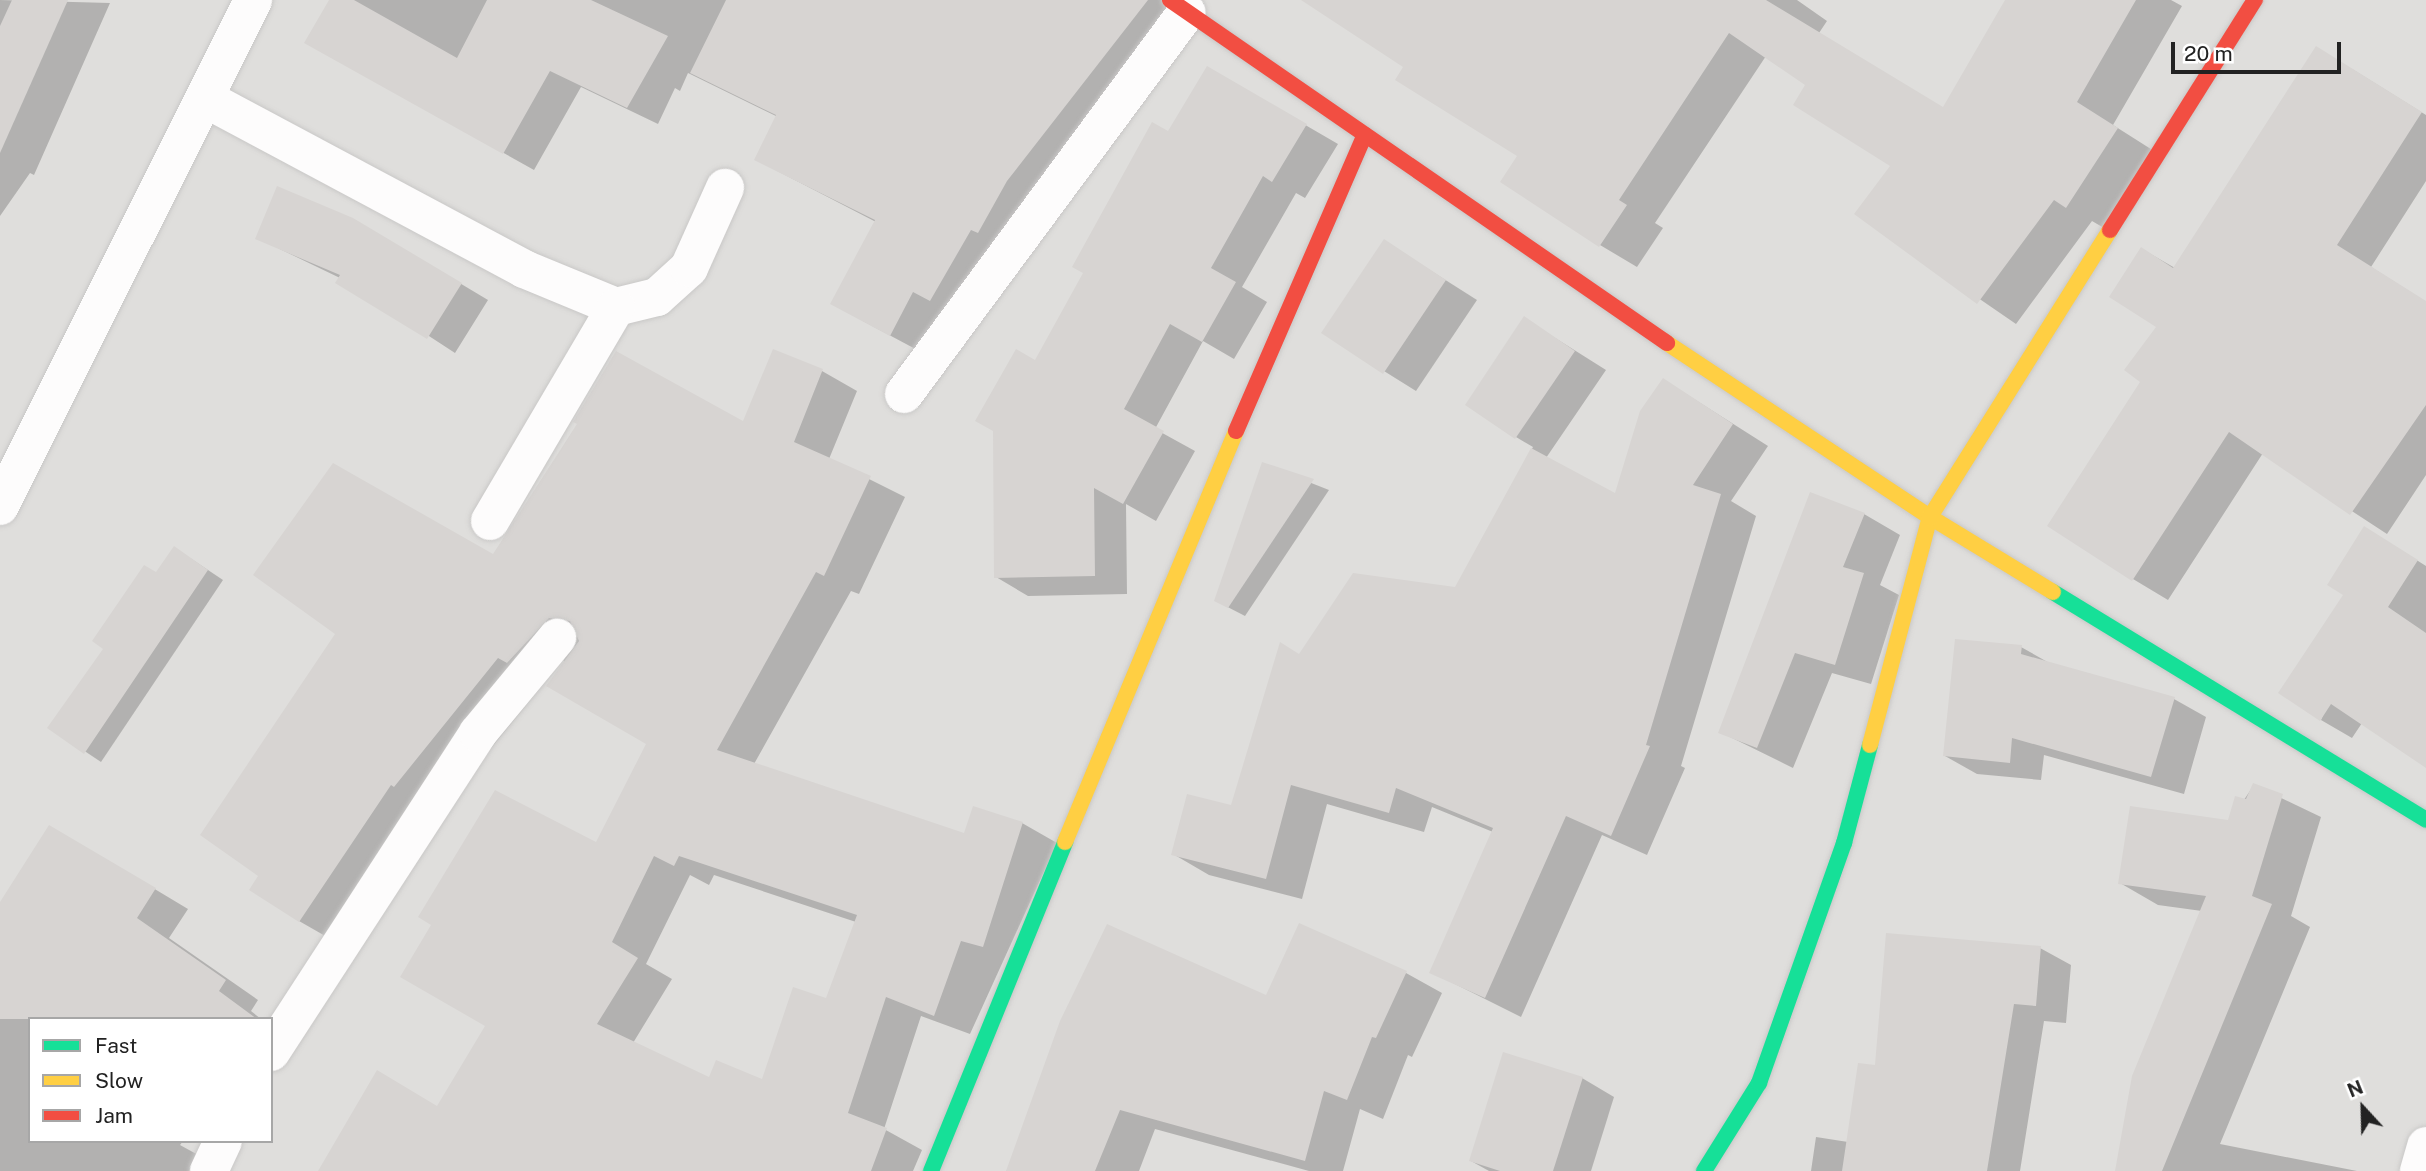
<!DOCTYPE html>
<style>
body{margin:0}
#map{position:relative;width:2426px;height:1171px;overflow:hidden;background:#f0eeeb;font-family:"Public Sans",sans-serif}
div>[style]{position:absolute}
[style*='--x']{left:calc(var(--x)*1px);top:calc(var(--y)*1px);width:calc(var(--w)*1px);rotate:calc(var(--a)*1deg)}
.residential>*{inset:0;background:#dfdedc}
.shadow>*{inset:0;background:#0003}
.building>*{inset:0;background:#d7d4d2}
.roads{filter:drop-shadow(0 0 2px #c9c8c7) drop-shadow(0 0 2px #c9c8c7)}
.street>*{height:38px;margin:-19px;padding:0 19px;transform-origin:19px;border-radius:19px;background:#fdfcfc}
.fast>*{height:16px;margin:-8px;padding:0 8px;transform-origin:8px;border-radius:8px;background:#16e098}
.slow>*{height:16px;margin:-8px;padding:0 8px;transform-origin:8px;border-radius:8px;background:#ffcf43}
.jam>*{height:16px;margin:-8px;padding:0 8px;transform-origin:8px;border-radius:8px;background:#f24e42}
span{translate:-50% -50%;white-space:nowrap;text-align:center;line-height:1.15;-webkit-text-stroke:5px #fff;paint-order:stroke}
.legend{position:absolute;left:28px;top:1017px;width:245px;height:126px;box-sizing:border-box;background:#fff;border:2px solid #a7a7a7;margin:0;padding:9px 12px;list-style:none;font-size:21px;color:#222}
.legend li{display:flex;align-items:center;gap:14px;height:35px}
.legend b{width:35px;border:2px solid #a7a7a7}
.north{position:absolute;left:2328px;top:1073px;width:70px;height:70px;-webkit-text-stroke:5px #fff;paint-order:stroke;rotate:338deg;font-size:19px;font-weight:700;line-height:28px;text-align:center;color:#222}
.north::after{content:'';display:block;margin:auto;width:24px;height:32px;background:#222;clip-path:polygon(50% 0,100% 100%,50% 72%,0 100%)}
.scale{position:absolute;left:2171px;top:42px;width:170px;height:32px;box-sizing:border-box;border:4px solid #222;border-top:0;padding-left:9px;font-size:21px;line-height:24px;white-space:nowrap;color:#222;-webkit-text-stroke:5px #fff;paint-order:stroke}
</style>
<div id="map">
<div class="residential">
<div style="clip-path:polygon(evenodd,0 0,2426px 0,2426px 1171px,0 1171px,0 0,30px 1019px,271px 1019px,271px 1141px,30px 1141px,30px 1019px)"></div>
</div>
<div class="shadow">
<div style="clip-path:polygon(0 0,110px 3px,34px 175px,30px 173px,0 216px)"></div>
<div style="clip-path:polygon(331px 0,1182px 0,921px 352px,863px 321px,876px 222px,756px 160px,778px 117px,688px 73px,680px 91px,675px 88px,658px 124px,581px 87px,534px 170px,337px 60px)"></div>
<div style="clip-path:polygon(1304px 0,1797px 0,1827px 21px,1819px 33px,1944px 109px,2007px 0,2171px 0,2182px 6px,2113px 125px,2154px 151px,2104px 228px,2092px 221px,2016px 324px,1856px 214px,1892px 165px,1808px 84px,1766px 56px,1655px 223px,1663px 228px,1637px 267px,1600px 245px,1520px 155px,1405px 67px)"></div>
<div style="clip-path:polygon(1207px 68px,1338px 144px,1305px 198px,1296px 193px,1242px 287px,1267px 302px,1234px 359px,1203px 341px,1155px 429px,1195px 451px,1156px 521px,1126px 504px,1127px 594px,1028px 596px,996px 577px,1036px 362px)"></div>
<div style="clip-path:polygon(2352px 69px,2426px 115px,2426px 181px,2371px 267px,2426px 302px,2426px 475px,2387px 534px,2263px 453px,2168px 600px,2133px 579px,2143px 381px,2158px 326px,2142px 249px,2175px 268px)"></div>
<div style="clip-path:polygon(381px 236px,488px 300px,455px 353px,340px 278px,257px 238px)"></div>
<div style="clip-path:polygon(1384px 241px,1477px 300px,1416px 391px,1323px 333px)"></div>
<div style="clip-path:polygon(1525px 319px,1606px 370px,1546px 458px,1617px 496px,1664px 380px,1768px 446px,1731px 501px,1756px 516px,1681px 766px,1685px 768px,1647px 855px,1602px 835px,1521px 1017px,1431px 972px,1493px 832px,1432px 807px,1424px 832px,1327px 804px,1302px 899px,1209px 875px,1173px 854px,1233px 807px,1300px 655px,1456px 589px,1533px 447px,1516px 437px)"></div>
<div style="clip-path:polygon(evenodd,822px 371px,857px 391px,829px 459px,905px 497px,859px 594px,851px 591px,754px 764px,966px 835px,1022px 823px,1057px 843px,970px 1034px,921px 1016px,884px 1129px,922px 1150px,913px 1171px,320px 1171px,438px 1108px,597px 844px,648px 744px,563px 660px,334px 941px,299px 921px,494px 557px,744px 424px,822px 371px,690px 875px,709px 885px,714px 875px,856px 922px,827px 1000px,763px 1081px,710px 1079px,633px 1043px,672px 979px,646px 964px,690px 875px)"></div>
<div style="clip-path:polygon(1263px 464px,1329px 490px,1245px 616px,1216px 601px)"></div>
<div style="clip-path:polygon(1864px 514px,1900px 535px,1880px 585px,1899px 595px,1871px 684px,1832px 673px,1793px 768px,1720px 732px)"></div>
<div style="clip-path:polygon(2396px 547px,2426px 566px,2426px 766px,2362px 723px,2352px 738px,2321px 720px)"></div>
<div style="clip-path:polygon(190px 558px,223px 580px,101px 762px,50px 728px,156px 574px)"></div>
<div style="clip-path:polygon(2021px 647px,2051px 664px,2174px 699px,2206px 717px,2184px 794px,2044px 755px,2041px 780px,1977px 774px,1945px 756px)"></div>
<div style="clip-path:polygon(2254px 785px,2321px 817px,2291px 916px,2310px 927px,2220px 1144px,2357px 1171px,2118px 1171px,2202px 911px,2158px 905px,2120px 883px,2229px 822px)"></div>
<div style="clip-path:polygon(83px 846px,188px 909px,169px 938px,258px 1000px,251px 1011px,261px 1019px,30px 1019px,30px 1141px,183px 1141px,180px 1145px,200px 1156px,193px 1171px,0 1171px,0 905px)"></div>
<div style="clip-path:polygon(2040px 948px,2071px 965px,2066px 1023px,2044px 1021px,2020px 1171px,1811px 1171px,1816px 1137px,1848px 1142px)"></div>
<div style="clip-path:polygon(1406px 973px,1442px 993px,1412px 1057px,1408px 1055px,1383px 1119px,1360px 1109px,1343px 1171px,1309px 1171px,1155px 1129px,1139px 1171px,1006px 1171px,1267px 998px)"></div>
<div style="clip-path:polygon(1582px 1078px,1614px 1097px,1591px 1171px,1489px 1171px,1471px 1161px)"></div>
</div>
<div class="building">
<div style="clip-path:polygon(12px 0,68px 0,0 153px,0 26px)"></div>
<div style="clip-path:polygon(329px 0,354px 0,457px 58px,487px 0,591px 0,668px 36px,627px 108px,550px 71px,503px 154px,304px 43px)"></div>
<div style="clip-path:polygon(726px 0,1148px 0,1007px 181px,978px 233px,971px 230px,930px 301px,913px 292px,890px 336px,830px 304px,875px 220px,754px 160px,776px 115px,690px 73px)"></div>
<div style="clip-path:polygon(1301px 0,1766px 0,1943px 107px,2005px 0,2136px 0,2077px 102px,2118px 128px,2066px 208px,2054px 200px,1977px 304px,1854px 214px,1890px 166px,1793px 105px,1805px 85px,1729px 33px,1619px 200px,1627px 205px,1599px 247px,1500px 182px,1517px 156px,1395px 80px,1403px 67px)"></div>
<div style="clip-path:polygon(2316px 46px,2422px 112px,2337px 245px,2426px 301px,2426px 405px,2350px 515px,2229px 432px,2132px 581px,2047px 526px,2140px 382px,2124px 370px,2156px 327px,2109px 297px,2141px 247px,2173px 268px)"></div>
<div style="clip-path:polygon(1207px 66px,1307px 124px,1272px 182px,1263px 176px,1211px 268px,1236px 282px,1202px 342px,1170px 324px,1124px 409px,1164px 431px,1123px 504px,1094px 488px,1095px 576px,994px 578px,993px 431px,975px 421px,1016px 349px,1035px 360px,1083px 273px,1072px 267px,1152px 122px,1168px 131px)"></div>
<div style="clip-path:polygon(277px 186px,353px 218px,462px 283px,427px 339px,335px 283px,340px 275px,255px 239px)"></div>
<div style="clip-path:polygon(1384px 239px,1446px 280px,1383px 374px,1321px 333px)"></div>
<div style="clip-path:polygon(1524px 316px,1575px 351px,1515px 439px,1465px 405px)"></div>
<div style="clip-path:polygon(evenodd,773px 349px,823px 369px,794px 442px,871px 476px,824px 576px,816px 572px,717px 750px,964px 833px,973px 806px,1023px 822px,983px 947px,961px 941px,934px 1016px,886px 997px,848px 1113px,887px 1128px,871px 1171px,318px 1171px,377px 1070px,437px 1106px,485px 1026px,400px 977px,431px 925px,418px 917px,495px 790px,596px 842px,646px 744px,546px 686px,579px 641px,570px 621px,549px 618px,507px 663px,498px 658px,394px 787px,391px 785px,299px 922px,249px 890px,258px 876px,200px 835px,335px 634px,253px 575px,333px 463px,493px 554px,577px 424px,573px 422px,616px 351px,743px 421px,773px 349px,654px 856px,674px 866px,679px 856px,857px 915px,826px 998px,793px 987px,762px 1079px,716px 1060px,709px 1077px,597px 1024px,638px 958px,612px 942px,654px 856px)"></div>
<div style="clip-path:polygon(1663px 378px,1733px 424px,1693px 485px,1721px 494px,1646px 745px,1650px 746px,1611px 836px,1566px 816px,1485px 998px,1429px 973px,1493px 828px,1396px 788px,1389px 813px,1291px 785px,1266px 879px,1171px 855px,1187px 794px,1231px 805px,1280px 642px,1299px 654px,1353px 573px,1455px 587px,1531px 448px,1615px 493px,1640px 411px)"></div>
<div style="clip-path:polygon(1262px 462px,1314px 479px,1228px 608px,1214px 601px)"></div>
<div style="clip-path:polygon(1810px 492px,1865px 513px,1843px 567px,1864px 573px,1835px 665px,1795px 653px,1757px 748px,1718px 733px)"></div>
<div style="clip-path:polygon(2364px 526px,2418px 560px,2388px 607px,2426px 633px,2426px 768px,2331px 704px,2320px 721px,2278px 693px,2343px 595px,2327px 585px)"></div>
<div style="clip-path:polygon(174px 546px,208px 570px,84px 754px,47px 728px,103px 649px,92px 641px,144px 565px,156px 572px)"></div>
<div style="clip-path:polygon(1955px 639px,2022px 645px,2021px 654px,2175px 697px,2151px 777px,2012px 738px,2010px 763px,1943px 756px)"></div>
<div style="clip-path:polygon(2253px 783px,2283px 794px,2252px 896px,2272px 904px,2162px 1171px,2115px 1171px,2132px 1076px,2206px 896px,2118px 884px,2130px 806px,2228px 820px,2235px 796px,2246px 799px)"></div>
<div style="clip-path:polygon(49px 825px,156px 888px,137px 918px,226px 980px,219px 991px,257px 1019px,0 1019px,0 902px)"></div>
<div style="clip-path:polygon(1299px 923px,1407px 971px,1376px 1038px,1372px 1037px,1347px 1100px,1324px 1091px,1305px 1161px,1120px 1110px,1095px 1171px,1006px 1171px,1060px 1021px,1107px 924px,1266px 995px)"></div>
<div style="clip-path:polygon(1886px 933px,2041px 946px,2036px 1006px,2014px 1004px,1987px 1171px,1842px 1171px,1858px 1063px,1875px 1065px)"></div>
<div style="clip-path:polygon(1503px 1052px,1583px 1077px,1553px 1171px,1500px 1171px,1469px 1161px)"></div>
</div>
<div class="roads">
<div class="street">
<div style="--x:206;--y:99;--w:361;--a:28.1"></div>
<div style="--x:524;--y:269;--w:100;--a:22.4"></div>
<div style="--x:616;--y:307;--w:42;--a:-13.7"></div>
<div style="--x:657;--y:297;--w:43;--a:-42.2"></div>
<div style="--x:689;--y:268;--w:88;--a:-65.8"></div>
<div style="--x:904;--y:394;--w:475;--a:-53.5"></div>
<div style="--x:0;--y:506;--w:566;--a:-63.43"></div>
<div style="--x:490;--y:521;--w:248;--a:-59.5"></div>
<div style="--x:271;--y:1052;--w:380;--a:-57"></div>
<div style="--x:478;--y:733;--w:124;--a:-50.3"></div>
<div style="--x:209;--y:1171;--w:33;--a:-65"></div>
<div style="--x:2419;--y:1171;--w:26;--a:-74"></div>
</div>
<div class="fast">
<div style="--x:2053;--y:592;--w:437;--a:31.4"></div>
<div style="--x:931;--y:1171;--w:355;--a:-67.8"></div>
<div style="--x:1704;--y:1171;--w:104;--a:-58"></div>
<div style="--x:1759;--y:1083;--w:255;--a:-70.5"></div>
<div style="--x:1844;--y:843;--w:101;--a:-75.1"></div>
</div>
<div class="slow">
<div style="--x:1667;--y:343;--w:315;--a:33.5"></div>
<div style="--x:1930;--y:517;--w:144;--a:31.4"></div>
<div style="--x:1870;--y:745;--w:236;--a:-75.3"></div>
<div style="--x:1930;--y:517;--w:339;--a:-57.9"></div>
<div style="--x:1065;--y:842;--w:445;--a:-67.4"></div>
</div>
<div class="jam">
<div style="--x:1170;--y:0;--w:604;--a:34.61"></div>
<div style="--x:2110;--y:230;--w:272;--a:-57.8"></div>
<div style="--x:1236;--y:431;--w:323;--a:-66.5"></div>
</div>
</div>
<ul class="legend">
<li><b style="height:9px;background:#16e098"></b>Fast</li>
<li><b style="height:9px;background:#ffcf43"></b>Slow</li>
<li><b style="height:9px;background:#f24e42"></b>Jam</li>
</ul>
<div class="north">N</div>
<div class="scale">20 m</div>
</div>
